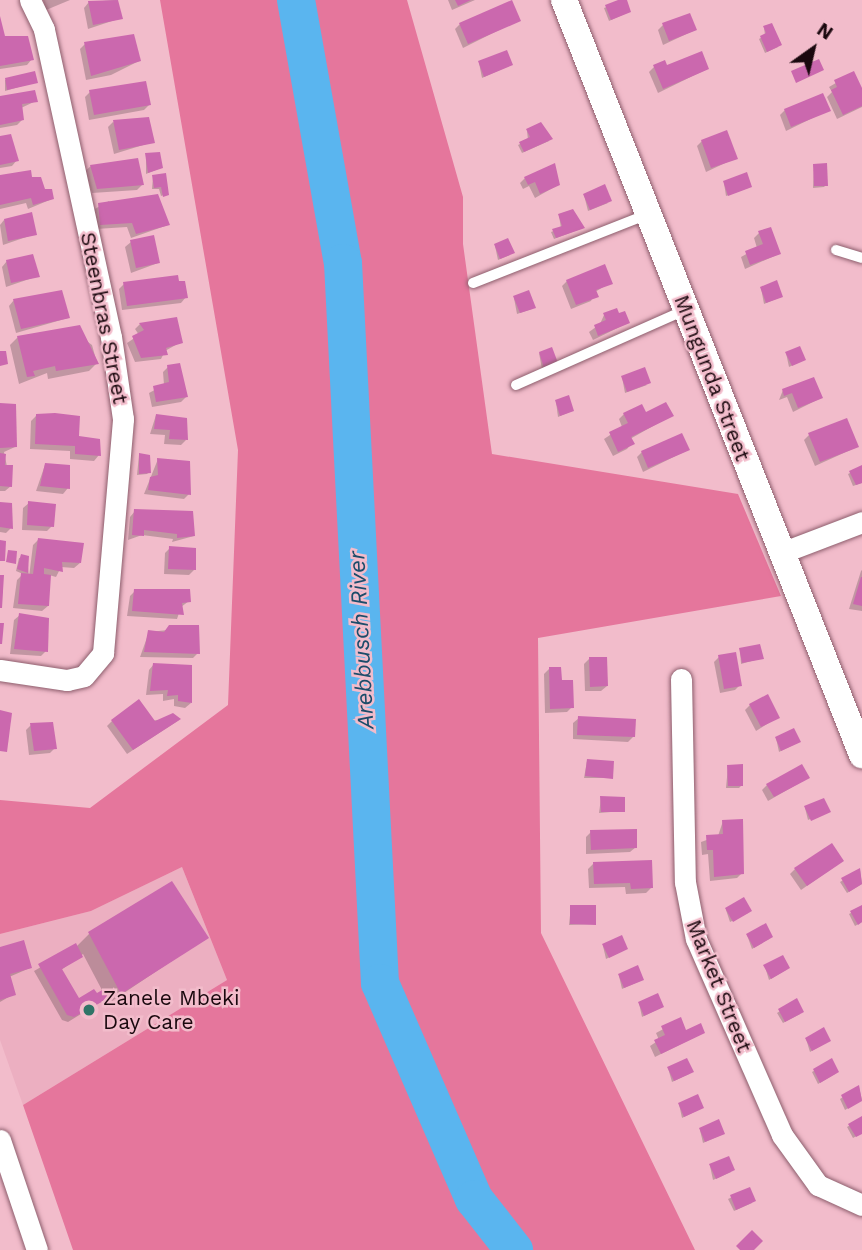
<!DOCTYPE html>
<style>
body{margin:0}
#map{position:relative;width:862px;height:1250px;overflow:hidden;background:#f2bccb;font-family:"Work Sans",sans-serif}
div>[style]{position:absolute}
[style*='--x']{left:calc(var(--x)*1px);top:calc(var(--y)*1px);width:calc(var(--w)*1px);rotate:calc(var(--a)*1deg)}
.built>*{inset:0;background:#ecafc1}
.green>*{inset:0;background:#e5769c}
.shadow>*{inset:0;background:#0003}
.river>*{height:38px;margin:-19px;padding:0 19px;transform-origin:19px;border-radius:19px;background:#5ab5ef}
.building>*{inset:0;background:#cb68ae}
.roads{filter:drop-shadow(0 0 2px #8d5e6d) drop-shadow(0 0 2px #8d5e6d)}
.service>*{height:10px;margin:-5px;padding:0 5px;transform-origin:5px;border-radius:5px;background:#fff}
.minor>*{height:21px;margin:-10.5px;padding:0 10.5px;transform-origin:10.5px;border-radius:10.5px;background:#fff}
.tertiary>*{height:26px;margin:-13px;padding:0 13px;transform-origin:13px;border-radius:13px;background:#fff}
.dots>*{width:19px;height:19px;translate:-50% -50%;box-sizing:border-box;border:4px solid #f2bccb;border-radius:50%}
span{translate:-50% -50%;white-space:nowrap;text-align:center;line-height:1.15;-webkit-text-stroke:5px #f2bccb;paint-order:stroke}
.street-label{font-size:21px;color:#1a080e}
.poi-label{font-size:21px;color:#1a080e}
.left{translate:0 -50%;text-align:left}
.water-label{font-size:23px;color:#1b4c6a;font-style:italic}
.north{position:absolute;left:778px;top:14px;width:70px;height:70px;-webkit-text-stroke:5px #f2bccb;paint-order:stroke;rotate:34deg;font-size:19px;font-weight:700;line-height:28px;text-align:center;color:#1a080e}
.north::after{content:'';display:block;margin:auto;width:24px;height:32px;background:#1a080e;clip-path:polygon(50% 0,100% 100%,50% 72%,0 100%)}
</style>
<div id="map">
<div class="built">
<div style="clip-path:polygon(182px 867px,227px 980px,23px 1105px,0 1040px,0 934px,91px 911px)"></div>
</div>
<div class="green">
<div style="clip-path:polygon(160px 0,294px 0,342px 265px,377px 982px,472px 1199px,513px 1250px,73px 1250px,23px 1105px,227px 980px,182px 867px,91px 911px,0 934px,0 800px,90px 808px,228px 705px,238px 450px)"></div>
<div style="clip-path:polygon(296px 0,407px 0,463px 197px,463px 244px,492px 454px,738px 494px,781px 596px,538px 638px,541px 933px,695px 1250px,514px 1250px,474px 1199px,380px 983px,343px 263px)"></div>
</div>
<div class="shadow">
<div style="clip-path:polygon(43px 0,70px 0,46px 10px)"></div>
<div style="clip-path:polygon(116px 0,121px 18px,88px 29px,84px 8px,89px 2px)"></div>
<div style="clip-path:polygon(448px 0,475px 0,452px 10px)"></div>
<div style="clip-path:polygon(625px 0,629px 12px,609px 21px,604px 8px)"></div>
<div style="clip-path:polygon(0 19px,4px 38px,32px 59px,27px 65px,0 69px)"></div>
<div style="clip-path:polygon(519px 20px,463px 48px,455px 29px,460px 24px)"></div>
<div style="clip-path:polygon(663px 25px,695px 30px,663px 45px,658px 30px)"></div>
<div style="clip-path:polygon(764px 28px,778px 47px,765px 53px,759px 39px,765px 35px)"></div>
<div style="clip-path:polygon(85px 44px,139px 61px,111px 75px,86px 80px,80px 49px)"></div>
<div style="clip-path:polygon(479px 63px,511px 65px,482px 78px)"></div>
<div style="clip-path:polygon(654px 67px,666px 67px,707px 69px,658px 93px,649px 72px)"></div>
<div style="clip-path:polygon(853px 73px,862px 92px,862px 107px,837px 119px,827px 97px,832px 92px,829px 87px)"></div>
<div style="clip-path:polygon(5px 80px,36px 82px,5px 91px)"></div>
<div style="clip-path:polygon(90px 92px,149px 105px,144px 110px,89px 120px,85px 97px)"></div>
<div style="clip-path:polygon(0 98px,36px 101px,21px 108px,22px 120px,17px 125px,0 128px)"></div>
<div style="clip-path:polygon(785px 110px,829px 110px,786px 131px,780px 115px)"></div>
<div style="clip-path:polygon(113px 122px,153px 142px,114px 154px,108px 127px)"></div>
<div style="clip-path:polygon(527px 131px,549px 141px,522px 153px,518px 145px,528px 140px)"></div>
<div style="clip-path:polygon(0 138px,17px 160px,12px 166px,0 168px)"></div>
<div style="clip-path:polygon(702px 141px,736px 158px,706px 172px,697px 146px)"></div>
<div style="clip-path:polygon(146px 155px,158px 169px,146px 174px)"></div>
<div style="clip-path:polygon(91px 166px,142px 185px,137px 190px,92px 193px,85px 171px)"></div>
<div style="clip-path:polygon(814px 166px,826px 185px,824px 187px,813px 188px)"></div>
<div style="clip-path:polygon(0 177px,31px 178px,52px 199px,28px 209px,26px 203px,0 209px)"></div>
<div style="clip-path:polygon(153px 177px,167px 194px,161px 196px,159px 189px,152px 189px)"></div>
<div style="clip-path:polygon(525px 178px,558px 185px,535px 198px,529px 186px,523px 189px,520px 183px)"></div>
<div style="clip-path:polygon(724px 183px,748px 188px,726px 196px)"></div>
<div style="clip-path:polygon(584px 195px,608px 203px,588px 211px)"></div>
<div style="clip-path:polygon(109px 201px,112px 205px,168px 225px,131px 238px,127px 227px,96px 229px,93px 210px)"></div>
<div style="clip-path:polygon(559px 216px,583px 228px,554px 239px,551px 232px,561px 228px)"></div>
<div style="clip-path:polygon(4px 220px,35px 234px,3px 245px,0 225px)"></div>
<div style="clip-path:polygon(759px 233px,779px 254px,745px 269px,741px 257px,757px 248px,754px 238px)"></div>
<div style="clip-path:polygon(131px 242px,158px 263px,131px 273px,125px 247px)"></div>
<div style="clip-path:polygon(495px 246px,510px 255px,498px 260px)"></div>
<div style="clip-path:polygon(7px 261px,38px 276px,6px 287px,2px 267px)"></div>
<div style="clip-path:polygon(567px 281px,610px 283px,595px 292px,591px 301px,571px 309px,562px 286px)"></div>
<div style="clip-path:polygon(124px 284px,186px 297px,181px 303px,122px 310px,119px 289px)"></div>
<div style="clip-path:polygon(761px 288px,781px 297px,764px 304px)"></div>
<div style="clip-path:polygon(514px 298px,532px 309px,517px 314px)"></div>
<div style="clip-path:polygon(14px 300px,68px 318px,16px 333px,9px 306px)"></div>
<div style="clip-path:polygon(604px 315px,628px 323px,593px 340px,589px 332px,600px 324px)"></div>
<div style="clip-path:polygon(140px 324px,181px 342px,165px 351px,161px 359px,135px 362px,127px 343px,139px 335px,135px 329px)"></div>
<div style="clip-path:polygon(80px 336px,92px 345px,97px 363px,89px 371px,48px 379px,47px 373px,19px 384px,10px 345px,18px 337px)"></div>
<div style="clip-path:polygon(539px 353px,556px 363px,542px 369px)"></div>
<div style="clip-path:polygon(786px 353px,804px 360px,789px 367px)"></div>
<div style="clip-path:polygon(168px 367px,187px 396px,181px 402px,152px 407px,149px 393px,164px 385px,163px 372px)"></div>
<div style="clip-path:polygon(622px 377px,647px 385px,625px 393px)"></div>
<div style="clip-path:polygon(783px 390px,821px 398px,793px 412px,787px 397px,779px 400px)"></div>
<div style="clip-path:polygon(556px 402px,572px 411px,558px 417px)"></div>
<div style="clip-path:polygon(0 405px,15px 447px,4px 452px,11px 486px,5px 491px,0 491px)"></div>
<div style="clip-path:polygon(624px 414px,645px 414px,671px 416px,630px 439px,632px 443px,627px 449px,613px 456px,604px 439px,622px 427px,619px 419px)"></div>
<div style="clip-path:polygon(156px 415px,186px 440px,181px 445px,164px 444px,165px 435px,150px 434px)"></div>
<div style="clip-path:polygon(36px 416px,77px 438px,99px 455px,94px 461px,70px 459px,70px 451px,30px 449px,31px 421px)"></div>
<div style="clip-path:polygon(809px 435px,857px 447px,815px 466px,804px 440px)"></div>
<div style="clip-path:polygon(688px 450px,643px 472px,637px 457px,642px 452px)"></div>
<div style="clip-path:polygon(139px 455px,149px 472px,147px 474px,137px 475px)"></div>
<div style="clip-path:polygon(158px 459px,189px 494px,184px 499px,144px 494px)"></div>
<div style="clip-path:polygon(45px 465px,68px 488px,63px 494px,36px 491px)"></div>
<div style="clip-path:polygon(862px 467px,862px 483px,853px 486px,848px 474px)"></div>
<div style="clip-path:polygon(29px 503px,52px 526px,47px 531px,22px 530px,23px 508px)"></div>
<div style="clip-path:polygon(0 504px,11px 528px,6px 533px,0 532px)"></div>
<div style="clip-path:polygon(135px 511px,194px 536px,172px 542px,173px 539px,142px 535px,128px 540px,130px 517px)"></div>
<div style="clip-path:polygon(38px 540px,80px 563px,74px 568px,61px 567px,56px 577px,49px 575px,48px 606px,42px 611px,13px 608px,17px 580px,23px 574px,16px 571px,19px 558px,27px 557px,29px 577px,33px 545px)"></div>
<div style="clip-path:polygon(170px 548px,195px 569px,189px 575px,164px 574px,165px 553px)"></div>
<div style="clip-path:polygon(862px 570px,862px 611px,849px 609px,861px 571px)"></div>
<div style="clip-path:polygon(135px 591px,189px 601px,181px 607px,177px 619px,127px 616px,130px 596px)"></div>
<div style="clip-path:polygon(20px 615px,46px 651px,41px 656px,10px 654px,14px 620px)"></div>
<div style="clip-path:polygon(197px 627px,198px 653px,193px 658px,140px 657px,149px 632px)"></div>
<div style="clip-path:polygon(740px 650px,762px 658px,741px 664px)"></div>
<div style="clip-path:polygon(719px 657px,740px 685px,735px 690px,720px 693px,714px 662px)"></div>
<div style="clip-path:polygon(589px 659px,607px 686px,601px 691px,585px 691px,584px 664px)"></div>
<div style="clip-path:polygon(154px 664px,191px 703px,185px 708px,174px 706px,174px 699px,163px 701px,163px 694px,146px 695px,149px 670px)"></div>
<div style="clip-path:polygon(549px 669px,572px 707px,567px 712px,545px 713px,544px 674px)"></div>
<div style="clip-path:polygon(750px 705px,778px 717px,756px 731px,745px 710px)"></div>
<div style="clip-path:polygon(579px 718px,634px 736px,628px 742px,573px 739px,573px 723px)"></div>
<div style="clip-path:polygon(179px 720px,127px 754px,107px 726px,112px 721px)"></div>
<div style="clip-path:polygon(31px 725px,55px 748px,50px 753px,29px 755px,26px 730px)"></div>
<div style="clip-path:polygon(776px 738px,797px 743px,779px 752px)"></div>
<div style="clip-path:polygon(587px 761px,611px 778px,584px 778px)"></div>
<div style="clip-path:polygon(728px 766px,741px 786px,739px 788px,726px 788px)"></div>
<div style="clip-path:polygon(808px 778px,768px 801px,762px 790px,767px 785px)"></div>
<div style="clip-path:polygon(601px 798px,623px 811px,599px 813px)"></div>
<div style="clip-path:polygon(805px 808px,828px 811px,808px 820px)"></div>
<div style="clip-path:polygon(723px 821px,742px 873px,737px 878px,710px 881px,708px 854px,702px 855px,701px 842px,718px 836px)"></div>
<div style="clip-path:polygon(591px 832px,636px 847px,630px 852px,586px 854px,586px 837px)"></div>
<div style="clip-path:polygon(593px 864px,651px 888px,646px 893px,626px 894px,625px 887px,589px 888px,588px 869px)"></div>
<div style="clip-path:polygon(837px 865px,801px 890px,790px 874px,795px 869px)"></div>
<div style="clip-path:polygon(860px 870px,862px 884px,847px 893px,840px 882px)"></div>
<div style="clip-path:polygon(571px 906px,594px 924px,569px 925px)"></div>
<div style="clip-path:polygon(862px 907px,862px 922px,855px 926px,849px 914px)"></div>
<div style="clip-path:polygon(726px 910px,748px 913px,730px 922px)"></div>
<div style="clip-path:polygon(evenodd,89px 934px,206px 938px,109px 1003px,107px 998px,68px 1022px,62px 1020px,34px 971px,76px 947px,89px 934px,83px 954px,103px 992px,78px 1000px,61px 970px,83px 954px)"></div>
<div style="clip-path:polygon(747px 935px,769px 939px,752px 949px)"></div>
<div style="clip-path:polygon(603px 946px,626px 949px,606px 959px)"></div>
<div style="clip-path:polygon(0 949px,30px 968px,9px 977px,14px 994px,0 1002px)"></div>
<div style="clip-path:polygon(765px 967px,786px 970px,769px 980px)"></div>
<div style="clip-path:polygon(619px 976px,640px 981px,622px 989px)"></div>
<div style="clip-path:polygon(796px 1001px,800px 1014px,783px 1023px,777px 1013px)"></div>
<div style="clip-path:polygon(639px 1003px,662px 1007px,642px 1017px)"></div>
<div style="clip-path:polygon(680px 1020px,685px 1032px,703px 1033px,655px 1057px,650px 1046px,659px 1040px,656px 1033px)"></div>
<div style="clip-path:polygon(806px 1039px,827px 1042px,810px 1052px)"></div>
<div style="clip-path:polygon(831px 1061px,835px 1074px,818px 1084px,812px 1072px)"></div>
<div style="clip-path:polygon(668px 1068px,689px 1074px,672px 1082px)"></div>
<div style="clip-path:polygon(859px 1087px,862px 1100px,845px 1110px,840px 1099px)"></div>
<div style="clip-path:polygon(679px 1104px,702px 1108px,682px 1118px)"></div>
<div style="clip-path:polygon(862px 1118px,862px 1133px,853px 1138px,847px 1127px)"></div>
<div style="clip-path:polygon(700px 1130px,721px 1135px,703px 1143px)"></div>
<div style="clip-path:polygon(710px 1166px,731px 1172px,713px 1180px)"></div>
<div style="clip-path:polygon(749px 1189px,752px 1203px,734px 1211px,728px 1199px)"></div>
</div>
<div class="river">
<div style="--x:296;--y:0;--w:267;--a:79.9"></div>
<div style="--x:343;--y:263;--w:721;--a:87.06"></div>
<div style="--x:380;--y:983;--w:236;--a:66.5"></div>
<div style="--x:474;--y:1199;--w:65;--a:51.9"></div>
</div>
<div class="building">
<div style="clip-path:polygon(118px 0,123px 19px,93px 25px,88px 1px)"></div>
<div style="clip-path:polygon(455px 0,471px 0,458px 6px)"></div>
<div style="clip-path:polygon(512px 0,521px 21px,468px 44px,459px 23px)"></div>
<div style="clip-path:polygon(618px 0,627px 0,631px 12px,611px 20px,605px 5px)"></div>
<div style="clip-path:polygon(690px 13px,697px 30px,669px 41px,662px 23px)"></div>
<div style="clip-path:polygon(0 16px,5px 36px,28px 36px,34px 60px,0 66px)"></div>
<div style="clip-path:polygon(772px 23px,782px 45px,767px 52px,760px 36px,766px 33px,763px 26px)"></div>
<div style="clip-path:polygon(134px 34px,141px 61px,91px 76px,84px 42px)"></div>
<div style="clip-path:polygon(507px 50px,513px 65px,484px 77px,478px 61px)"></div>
<div style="clip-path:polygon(702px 51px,709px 69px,663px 89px,653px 65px,665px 60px,667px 65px)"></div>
<div style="clip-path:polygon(819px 59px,824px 70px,796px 83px,791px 71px)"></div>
<div style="clip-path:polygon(35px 71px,38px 83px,7px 90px,5px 78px)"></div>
<div style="clip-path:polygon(854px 71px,862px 88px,862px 106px,843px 115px,831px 90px,837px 87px,834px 80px)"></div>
<div style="clip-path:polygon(146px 81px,151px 105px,94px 115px,89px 90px)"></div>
<div style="clip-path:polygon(35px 90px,38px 102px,22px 104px,24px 120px,0 125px,0 96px)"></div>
<div style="clip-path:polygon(823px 93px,831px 111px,791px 127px,784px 109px)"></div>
<div style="clip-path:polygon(149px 117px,155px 143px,119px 150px,113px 120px)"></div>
<div style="clip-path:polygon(541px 122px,553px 139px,524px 152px,519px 142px,530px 137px,526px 129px)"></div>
<div style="clip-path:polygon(727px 130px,738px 159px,711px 168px,701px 140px)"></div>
<div style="clip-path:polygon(11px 134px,19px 161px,0 165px,0 136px)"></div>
<div style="clip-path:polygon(160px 152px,163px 168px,148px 173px,145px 153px)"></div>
<div style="clip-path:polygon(138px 158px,144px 185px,97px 189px,90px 165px)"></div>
<div style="clip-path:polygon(555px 163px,560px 185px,540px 194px,535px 182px,528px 185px,524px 177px)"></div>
<div style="clip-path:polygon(827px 163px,828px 186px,814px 186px,813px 164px)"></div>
<div style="clip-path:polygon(31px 170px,32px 177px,41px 177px,45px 189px,52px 189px,54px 199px,33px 205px,31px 198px,0 205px,0 175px)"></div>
<div style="clip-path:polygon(747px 172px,752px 187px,728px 196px,723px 181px)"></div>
<div style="clip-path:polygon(166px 173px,169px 195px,163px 197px,161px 187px,154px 188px,152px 175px)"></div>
<div style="clip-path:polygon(605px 184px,612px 201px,590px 210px,583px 194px)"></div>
<div style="clip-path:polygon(158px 194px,170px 225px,136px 234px,132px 223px,100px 225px,98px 203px)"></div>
<div style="clip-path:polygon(573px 209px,585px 228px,556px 238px,552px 229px,562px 226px,558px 214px)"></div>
<div style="clip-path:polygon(32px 212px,37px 235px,8px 241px,4px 219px)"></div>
<div style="clip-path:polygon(771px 227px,781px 254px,750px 265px,745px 251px,763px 244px,758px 231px)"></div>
<div style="clip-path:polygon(154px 235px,160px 263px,136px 268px,130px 240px)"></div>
<div style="clip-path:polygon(508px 238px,515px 253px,500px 259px,494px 244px)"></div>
<div style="clip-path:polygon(33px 254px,40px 277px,11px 283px,6px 260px)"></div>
<div style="clip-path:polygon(605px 264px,613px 284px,596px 290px,599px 297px,576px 305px,566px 280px)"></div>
<div style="clip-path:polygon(178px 275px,179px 281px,185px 281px,188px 298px,127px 306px,123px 282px)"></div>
<div style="clip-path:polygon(777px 280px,783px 297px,766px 303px,760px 287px)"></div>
<div style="clip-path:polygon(62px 290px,70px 318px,21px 329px,13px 299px)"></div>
<div style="clip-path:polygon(529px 290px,536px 308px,520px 313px,513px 296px)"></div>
<div style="clip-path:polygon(617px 308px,619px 313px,625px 311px,630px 323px,598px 336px,594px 325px,606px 320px,603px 313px)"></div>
<div style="clip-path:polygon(177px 317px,183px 343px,166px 348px,168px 355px,141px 358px,132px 336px,144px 330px,139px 323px)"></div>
<div style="clip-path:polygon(80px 325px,99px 364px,56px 371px,55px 366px,33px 371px,35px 376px,27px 377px,17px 336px)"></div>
<div style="clip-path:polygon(800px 346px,806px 360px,792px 366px,785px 352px)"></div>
<div style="clip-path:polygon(552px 347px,558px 363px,544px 368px,539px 352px)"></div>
<div style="clip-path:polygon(0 351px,6px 351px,8px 364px,0 366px)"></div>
<div style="clip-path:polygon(180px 363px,188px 397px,156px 402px,153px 386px,169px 382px,167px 365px)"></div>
<div style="clip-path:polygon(645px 367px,651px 383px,627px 392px,621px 376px)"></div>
<div style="clip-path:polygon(814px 377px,823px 398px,798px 408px,792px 393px,784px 396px,782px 389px)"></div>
<div style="clip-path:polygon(569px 395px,574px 411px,560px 416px,555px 400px)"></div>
<div style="clip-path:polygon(666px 402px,674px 416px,631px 437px,635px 444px,618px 452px,609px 432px,628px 423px,623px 413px,642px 404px,646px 412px)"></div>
<div style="clip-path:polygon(0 403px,16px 404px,17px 447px,0 448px)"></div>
<div style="clip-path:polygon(55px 413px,80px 416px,79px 436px,100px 439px,101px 456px,75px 454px,75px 446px,35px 444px,36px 414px)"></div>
<div style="clip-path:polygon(156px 414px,187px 418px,188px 440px,169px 439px,170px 430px,154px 429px)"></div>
<div style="clip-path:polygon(847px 418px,859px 447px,820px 462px,808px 433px)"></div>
<div style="clip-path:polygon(682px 433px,690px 450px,648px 468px,641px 451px)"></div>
<div style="clip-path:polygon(0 453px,6px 454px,5px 465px,13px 465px,12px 487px,0 486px)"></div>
<div style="clip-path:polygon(139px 453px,150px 455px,151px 473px,139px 474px)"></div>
<div style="clip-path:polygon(157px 458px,190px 461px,191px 495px,148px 490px,150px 477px,158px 475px)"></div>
<div style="clip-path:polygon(45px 463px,70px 465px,70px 489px,40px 486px)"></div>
<div style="clip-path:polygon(862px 465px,862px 483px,856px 485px,849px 471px)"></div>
<div style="clip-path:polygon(28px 501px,56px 504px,54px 527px,27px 525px)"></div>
<div style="clip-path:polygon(0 502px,12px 503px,13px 529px,0 527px)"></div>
<div style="clip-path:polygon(134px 509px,193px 511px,195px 536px,177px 538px,177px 534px,144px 530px,144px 536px,132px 535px)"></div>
<div style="clip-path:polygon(38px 538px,84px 543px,81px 563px,62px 562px,63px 572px,44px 568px,44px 574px,51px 575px,49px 606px,18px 604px,21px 573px,33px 574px)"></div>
<div style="clip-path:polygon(0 540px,6px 541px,5px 561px,0 561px)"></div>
<div style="clip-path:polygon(169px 546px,196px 548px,196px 570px,168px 569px)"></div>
<div style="clip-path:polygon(8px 550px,17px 551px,16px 564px,6px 562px)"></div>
<div style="clip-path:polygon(21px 554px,29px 556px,28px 573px,17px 569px)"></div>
<div style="clip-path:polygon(0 575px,4px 575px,2px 608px,0 608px)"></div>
<div style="clip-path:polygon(861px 577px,862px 577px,862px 606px,853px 604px)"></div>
<div style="clip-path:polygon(134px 589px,190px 589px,191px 602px,182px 603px,184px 615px,132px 611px)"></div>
<div style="clip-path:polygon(19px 613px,49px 618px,48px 652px,14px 649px)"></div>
<div style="clip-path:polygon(0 623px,4px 623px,2px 644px,0 644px)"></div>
<div style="clip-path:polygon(169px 625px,199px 625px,200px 654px,144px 652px,148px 630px,164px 632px)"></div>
<div style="clip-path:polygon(760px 644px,764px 659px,742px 663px,739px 648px)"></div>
<div style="clip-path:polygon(736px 652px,742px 686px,724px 689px,718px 655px)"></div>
<div style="clip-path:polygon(589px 657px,607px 657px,608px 686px,590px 687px)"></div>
<div style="clip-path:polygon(153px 663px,192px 665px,192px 703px,178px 701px,178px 695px,167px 696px,168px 690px,150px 691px)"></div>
<div style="clip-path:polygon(549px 667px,561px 667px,562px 680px,573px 680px,574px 708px,550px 709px)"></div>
<div style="clip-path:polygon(768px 694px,780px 718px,761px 727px,749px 704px)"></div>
<div style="clip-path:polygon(139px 699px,155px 721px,173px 713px,181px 719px,133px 750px,111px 720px)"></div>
<div style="clip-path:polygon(0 710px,12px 713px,7px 752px,0 751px)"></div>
<div style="clip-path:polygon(578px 716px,636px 719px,635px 737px,577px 735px)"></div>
<div style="clip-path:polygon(53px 722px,57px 749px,34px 751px,30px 723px)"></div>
<div style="clip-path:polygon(794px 728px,801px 742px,781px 751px,775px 737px)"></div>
<div style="clip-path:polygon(587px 759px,614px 761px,613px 779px,585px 776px)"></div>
<div style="clip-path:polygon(743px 764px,743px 786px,728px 786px,727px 765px)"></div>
<div style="clip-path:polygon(802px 764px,810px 778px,774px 797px,766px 784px)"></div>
<div style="clip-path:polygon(600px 796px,625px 797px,625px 812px,601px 812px)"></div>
<div style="clip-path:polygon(824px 798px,831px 812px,811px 821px,804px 806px)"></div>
<div style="clip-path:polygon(743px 819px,744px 874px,714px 877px,713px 850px,707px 850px,706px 835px,723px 834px,722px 820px)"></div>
<div style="clip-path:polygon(637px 829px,637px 848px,591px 850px,590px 830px)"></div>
<div style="clip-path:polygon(832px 843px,844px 861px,807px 886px,794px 868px)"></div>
<div style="clip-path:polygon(652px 860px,653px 888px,631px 889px,630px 883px,594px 884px,593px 862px)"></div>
<div style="clip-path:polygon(860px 868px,862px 884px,849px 892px,841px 878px)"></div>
<div style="clip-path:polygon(172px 881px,209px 938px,121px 994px,88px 932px)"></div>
<div style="clip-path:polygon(744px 897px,752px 911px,733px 922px,725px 908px)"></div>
<div style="clip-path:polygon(570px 905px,596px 905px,596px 925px,570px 924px)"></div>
<div style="clip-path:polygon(862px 905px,862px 922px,858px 925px,850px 911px)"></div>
<div style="clip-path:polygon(766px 923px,773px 937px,754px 948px,746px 934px)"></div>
<div style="clip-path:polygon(622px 935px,628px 949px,609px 958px,602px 944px)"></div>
<div style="clip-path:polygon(24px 940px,32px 968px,10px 974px,16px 995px,0 1000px,0 947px)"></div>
<div style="clip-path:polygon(76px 943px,83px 957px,62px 969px,79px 998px,94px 989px,97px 993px,104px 989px,109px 998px,74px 1017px,67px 1015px,38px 964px)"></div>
<div style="clip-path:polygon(783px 955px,790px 968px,771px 979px,763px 965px)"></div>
<div style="clip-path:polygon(638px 965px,644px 980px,624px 988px,618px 974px)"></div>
<div style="clip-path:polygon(658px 993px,664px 1007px,644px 1016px,638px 1002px)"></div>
<div style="clip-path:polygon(797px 998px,804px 1012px,785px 1022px,778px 1009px)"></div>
<div style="clip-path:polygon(681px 1017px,686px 1030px,701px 1023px,705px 1033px,661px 1054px,654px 1040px,665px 1035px,661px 1026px)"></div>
<div style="clip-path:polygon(824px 1027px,831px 1041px,812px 1051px,805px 1038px)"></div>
<div style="clip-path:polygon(687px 1058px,694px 1072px,674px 1081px,667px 1067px)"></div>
<div style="clip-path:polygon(832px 1058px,839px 1072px,820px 1083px,813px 1069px)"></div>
<div style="clip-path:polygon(859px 1085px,862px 1101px,848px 1109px,841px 1095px)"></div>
<div style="clip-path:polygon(698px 1094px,704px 1108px,684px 1117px,678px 1103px)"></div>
<div style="clip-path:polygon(862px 1116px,862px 1134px,856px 1137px,848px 1124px)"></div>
<div style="clip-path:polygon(719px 1119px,725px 1134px,705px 1142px,699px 1128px)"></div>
<div style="clip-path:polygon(729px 1156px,735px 1170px,716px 1179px,709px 1164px)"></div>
<div style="clip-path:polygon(750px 1187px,756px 1201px,736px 1210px,730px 1195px)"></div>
<div style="clip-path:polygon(752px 1230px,763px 1241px,754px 1250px,740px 1250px,736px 1246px)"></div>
</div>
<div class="roads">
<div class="service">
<div style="--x:836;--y:250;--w:27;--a:17"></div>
<div style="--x:473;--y:283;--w:188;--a:-21.5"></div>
<div style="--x:516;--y:385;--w:185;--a:-23.9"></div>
</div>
<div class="minor">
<div style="--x:781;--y:553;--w:87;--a:-20.9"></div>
<div style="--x:0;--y:670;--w:68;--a:8.5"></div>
<div style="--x:67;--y:680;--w:17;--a:-13"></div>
<div style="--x:84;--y:676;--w:30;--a:-50"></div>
<div style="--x:103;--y:653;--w:235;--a:-85.1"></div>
<div style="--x:123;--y:419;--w:83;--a:-98.3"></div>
<div style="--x:111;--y:337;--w:315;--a:-102.3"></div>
<div style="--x:44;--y:29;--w:32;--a:-116"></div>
<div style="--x:681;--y:679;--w:203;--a:88.9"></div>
<div style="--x:685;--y:882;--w:58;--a:79.1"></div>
<div style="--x:696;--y:939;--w:214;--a:66.3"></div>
<div style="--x:782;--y:1135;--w:62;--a:54.2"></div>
<div style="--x:818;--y:1185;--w:48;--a:24.4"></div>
<div style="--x:0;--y:1140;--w:116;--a:71.4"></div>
</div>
<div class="tertiary">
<div style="--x:564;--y:0;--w:812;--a:68.46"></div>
</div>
</div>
<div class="dots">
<div style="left:89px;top:1010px;background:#2f7467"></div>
</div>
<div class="street-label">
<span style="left:104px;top:318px;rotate:79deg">Steenbras Street</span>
<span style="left:712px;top:378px;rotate:69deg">Mungunda Street</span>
<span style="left:719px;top:986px;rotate:68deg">Market Street</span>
</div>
<div class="poi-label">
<span class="left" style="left:103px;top:1010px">Zanele Mbeki<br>Day Care</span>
</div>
<div class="water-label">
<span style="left:362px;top:640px;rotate:-93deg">Arebbusch River</span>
</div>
<div class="north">N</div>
</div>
